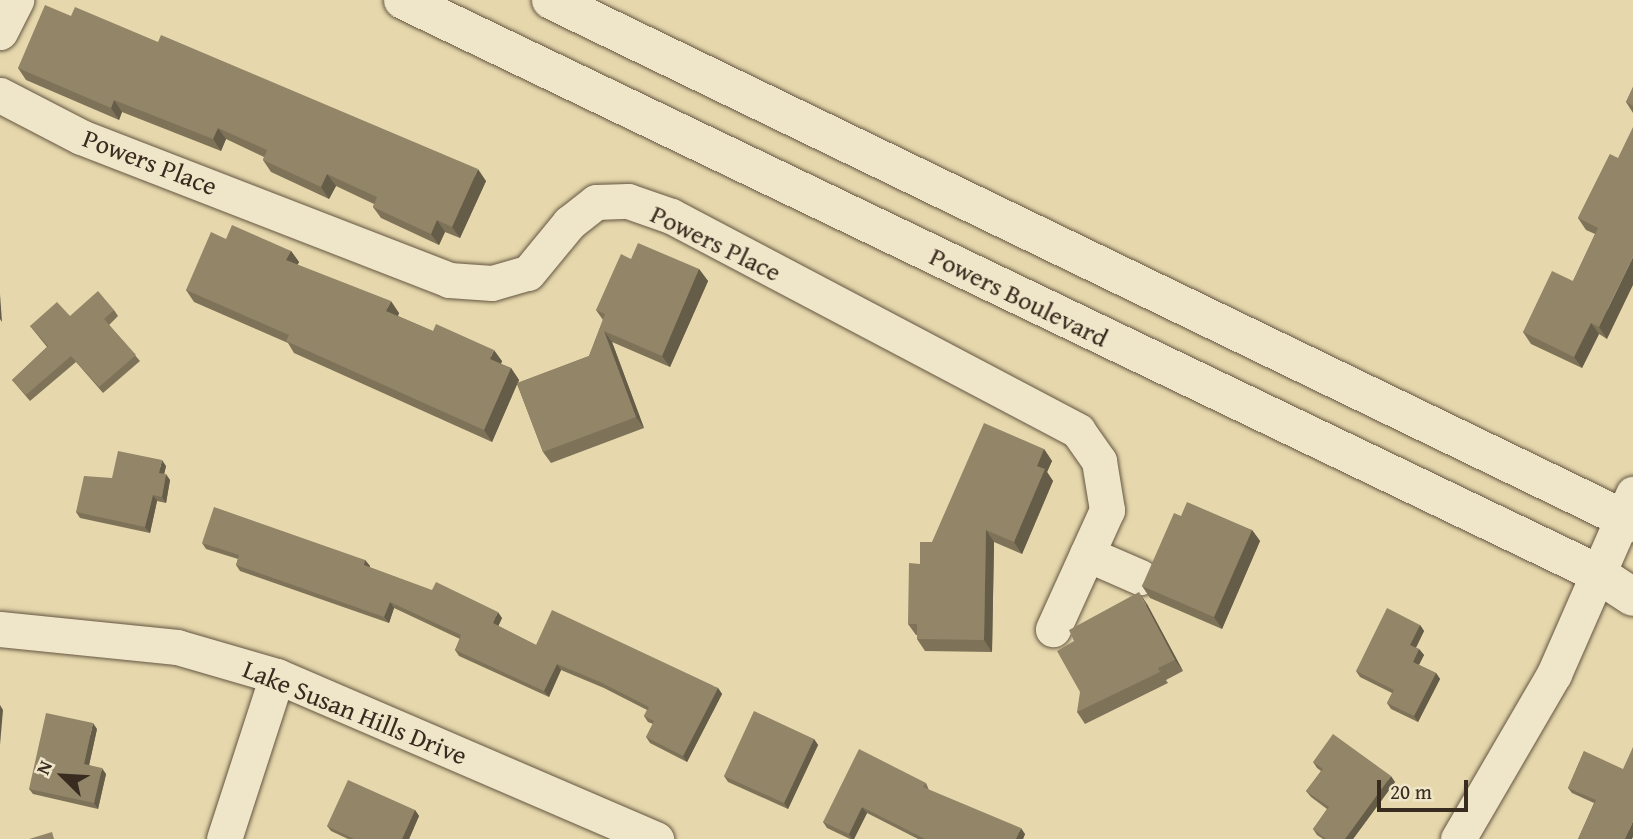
<!DOCTYPE html>
<style>
body{margin:0}
#map{position:relative;width:1633px;height:839px;overflow:hidden;background:#e6d8ac;font-family:"Gentium Book Plus",serif}
div>[style]{position:absolute}
[style*='--x']{left:calc(var(--x)*1px);top:calc(var(--y)*1px);width:calc(var(--w)*1px);rotate:calc(var(--a)*1deg)}
.roads{filter:drop-shadow(0 0 2px #645642) drop-shadow(0 0 2px #645642)}
.street>*{height:35px;margin:-17.5px;padding:0 17.5px;transform-origin:17.5px;border-radius:17.5px;background:#efe6c9}
.secondary>*{height:38px;margin:-19px;padding:0 19px;transform-origin:19px;border-radius:19px;background:#efe6c9}
.wall>*{inset:0;background:#7e7259}
.shaded-wall>*{inset:0;background:#665d49}
.building>*{inset:0;background:#928568}
span{translate:-50% -50%;white-space:nowrap;text-align:center;line-height:1.15;-webkit-text-stroke:5px #efe6c9;paint-order:stroke}
.street-label{font-size:26px;color:#382b1f}
.north{position:absolute;left:28px;top:741px;width:70px;height:70px;-webkit-text-stroke:5px #efe6c9;paint-order:stroke;rotate:294deg;font-size:19px;font-weight:700;line-height:28px;text-align:center;color:#382b1f}
.north::after{content:'';display:block;margin:auto;width:24px;height:32px;background:#382b1f;clip-path:polygon(50% 0,100% 100%,50% 72%,0 100%)}
.scale{position:absolute;left:1377px;top:780px;width:91px;height:32px;box-sizing:border-box;border:4px solid #382b1f;border-top:0;padding-left:9px;font-size:21px;line-height:24px;white-space:nowrap;color:#382b1f;-webkit-text-stroke:5px #efe6c9;paint-order:stroke}
</style>
<div id="map">
<div class="roads">
<div class="street">
<div style="--x:0;--y:32;--w:36;--a:-63"></div>
<div style="--x:0;--y:95;--w:91;--a:27.4"></div>
<div style="--x:81;--y:137;--w:395;--a:21.2"></div>
<div style="--x:449;--y:280;--w:43;--a:4"></div>
<div style="--x:492;--y:283;--w:37;--a:-16"></div>
<div style="--x:528;--y:273;--w:65;--a:-50.6"></div>
<div style="--x:569;--y:223;--w:34;--a:-38"></div>
<div style="--x:596;--y:202;--w:32;--a:-2"></div>
<div style="--x:628;--y:201;--w:46;--a:19.2"></div>
<div style="--x:671;--y:216;--w:460;--a:27.8"></div>
<div style="--x:1078;--y:431;--w:37;--a:55"></div>
<div style="--x:1099;--y:461;--w:50;--a:80.7"></div>
<div style="--x:1107;--y:510;--w:131;--a:114.4"></div>
<div style="--x:1087;--y:554;--w:58;--a:23.5"></div>
<div style="--x:0;--y:629;--w:178;--a:5.8"></div>
<div style="--x:177;--y:647;--w:104;--a:16.2"></div>
<div style="--x:277;--y:676;--w:413;--a:23.3"></div>
<div style="--x:224;--y:839;--w:171;--a:-72"></div>
<div style="--x:1458;--y:839;--w:191;--a:-59.8"></div>
<div style="--x:1554;--y:674;--w:197;--a:-66.3"></div>
</div>
<div class="secondary">
<div style="--x:403;--y:0;--w:1322;--a:25.63"></div>
<div style="--x:1595;--y:572;--w:45;--a:33.3"></div>
<div style="--x:551;--y:0;--w:1202;--a:25.8"></div>
</div>
</div>
<div class="wall">
<div style="clip-path:polygon(71px 16px,486px 181px,460px 238px,445px 232px,439px 245px,381px 218px,373px 207px,374px 204px,336px 186px,329px 199px,271px 172px,263px 160px,264px 157px,226px 139px,221px 151px,122px 112px,119px 120px,26px 80px,18px 68px)"></div>
<div style="clip-path:polygon(1633px 87px,1633px 113px,1626px 102px)"></div>
<div style="clip-path:polygon(1610px 154px,1607px 339px,1599px 334px,1582px 368px,1531px 344px,1523px 332px,1573px 281px,1595px 234px,1586px 230px,1578px 218px)"></div>
<div style="clip-path:polygon(226px 239px,291px 251px,299px 262px,297px 265px,399px 313px,398px 316px,502px 361px,501px 364px,511px 368px,519px 380px,518px 383px,589px 356px,603px 320px,596px 310px,631px 259px,699px 269px,708px 281px,670px 367px,612px 342px,644px 428px,551px 463px,543px 452px,517px 384px,492px 442px,294px 353px,288px 343px,194px 302px,186px 290px)"></div>
<div style="clip-path:polygon(114px 310px,118px 316px,109px 325px,140px 361px,103px 393px,76px 362px,30px 401px,12px 380px,47px 347px,30px 326px,70px 316px)"></div>
<div style="clip-path:polygon(1044px 449px,1052px 461px,1047px 472px,1053px 481px,1022px 554px,994px 542px,992px 652px,925px 651px,917px 639px,917px 635px,916px 635px,908px 624px,920px 564px,932px 542px)"></div>
<div style="clip-path:polygon(166px 466px,164px 474px,170px 480px,166px 503px,157px 501px,150px 533px,80px 518px,76px 512px,112px 478px)"></div>
<div style="clip-path:polygon(1181px 516px,1252px 530px,1260px 541px,1222px 629px,1150px 598px,1142px 586px)"></div>
<div style="clip-path:polygon(202px 543px,365px 560px,370px 566px,369px 567px,502px 618px,498px 626px,536px 645px,718px 688px,722px 694px,687px 762px,650px 743px,646px 737px,653px 724px,648px 722px,644px 716px,647px 710px,604px 688px,561px 670px,549px 697px,459px 656px,455px 650px,460px 639px,394px 608px,389px 623px,240px 571px,236px 565px,238px 559px,206px 549px)"></div>
<div style="clip-path:polygon(1147px 604px,1183px 671px,1166px 680px,1168px 683px,1085px 724px,1077px 712px)"></div>
<div style="clip-path:polygon(1420px 625px,1424px 631px,1416px 648px,1419px 649px,1424px 655px,1419px 665px,1436px 673px,1440px 679px,1418px 722px,1391px 709px,1387px 703px,1392px 693px,1360px 677px,1356px 671px)"></div>
<div style="clip-path:polygon(97px 729px,89px 765px,106px 774px,98px 809px,33px 794px,29px 789px)"></div>
<div style="clip-path:polygon(814px 739px,818px 745px,788px 809px,728px 782px,724px 776px)"></div>
<div style="clip-path:polygon(1584px 751px,1633px 836px,1632px 839px,1578px 839px,1594px 803px,1572px 793px,1568px 788px)"></div>
<div style="clip-path:polygon(1313px 762px,1395px 782px,1353px 839px,1323px 839px,1317px 835px,1313px 829px,1327px 809px,1311px 797px,1306px 791px,1321px 771px,1317px 768px)"></div>
<div style="clip-path:polygon(926px 783px,929px 790px,1025px 834px,1023px 839px,918px 839px,867px 813px,854px 839px,850px 839px,827px 828px,823px 822px)"></div>
<div style="clip-path:polygon(415px 810px,419px 816px,409px 839px,348px 839px,331px 831px,327px 826px)"></div>
</div>
<div class="shaded-wall">
<div style="clip-path:polygon(114px 100px,122px 112px,119px 120px,111px 108px)"></div>
<div style="clip-path:polygon(218px 128px,226px 139px,221px 151px,213px 139px)"></div>
<div style="clip-path:polygon(478px 169px,486px 181px,460px 238px,452px 227px)"></div>
<div style="clip-path:polygon(327px 174px,336px 186px,329px 199px,321px 187px)"></div>
<div style="clip-path:polygon(437px 220px,445px 232px,439px 245px,431px 234px)"></div>
<div style="clip-path:polygon(291px 251px,299px 262px,294px 272px,286px 260px)"></div>
<div style="clip-path:polygon(1633px 257px,1633px 285px,1607px 339px,1599px 327px)"></div>
<div style="clip-path:polygon(699px 269px,708px 281px,670px 367px,662px 356px)"></div>
<div style="clip-path:polygon(0 294px,2px 322px,0 319px)"></div>
<div style="clip-path:polygon(391px 301px,399px 313px,395px 323px,386px 311px)"></div>
<div style="clip-path:polygon(1591px 323px,1599px 334px,1582px 368px,1574px 357px)"></div>
<div style="clip-path:polygon(604px 331px,612px 342px,644px 428px,636px 417px)"></div>
<div style="clip-path:polygon(494px 350px,502px 361px,498px 371px,490px 359px)"></div>
<div style="clip-path:polygon(511px 368px,519px 380px,492px 442px,484px 430px)"></div>
<div style="clip-path:polygon(1044px 449px,1052px 461px,1047px 472px,1053px 481px,1022px 554px,1014px 542px,1037px 466px)"></div>
<div style="clip-path:polygon(162px 460px,166px 466px,163px 479px,159px 473px)"></div>
<div style="clip-path:polygon(166px 474px,170px 480px,166px 503px,162px 497px)"></div>
<div style="clip-path:polygon(153px 495px,157px 501px,150px 533px,145px 527px)"></div>
<div style="clip-path:polygon(986px 530px,994px 542px,992px 652px,984px 640px)"></div>
<div style="clip-path:polygon(1252px 530px,1260px 541px,1222px 629px,1214px 617px)"></div>
<div style="clip-path:polygon(365px 560px,370px 566px,368px 571px,364px 565px)"></div>
<div style="clip-path:polygon(1139px 592px,1147px 604px,1183px 671px,1175px 660px)"></div>
<div style="clip-path:polygon(390px 602px,394px 608px,389px 623px,384px 617px)"></div>
<div style="clip-path:polygon(498px 612px,502px 618px,497px 629px,493px 623px)"></div>
<div style="clip-path:polygon(1420px 625px,1424px 631px,1414px 651px,1410px 645px)"></div>
<div style="clip-path:polygon(1419px 649px,1424px 655px,1417px 668px,1413px 662px)"></div>
<div style="clip-path:polygon(557px 664px,561px 670px,549px 697px,544px 691px)"></div>
<div style="clip-path:polygon(1436px 673px,1440px 679px,1418px 722px,1414px 716px)"></div>
<div style="clip-path:polygon(718px 688px,722px 694px,687px 762px,683px 756px)"></div>
<div style="clip-path:polygon(0 705px,3px 710px,0 745px)"></div>
<div style="clip-path:polygon(93px 723px,97px 729px,88px 770px,84px 764px)"></div>
<div style="clip-path:polygon(814px 739px,818px 745px,788px 809px,784px 803px)"></div>
<div style="clip-path:polygon(102px 768px,106px 774px,98px 809px,94px 803px)"></div>
<div style="clip-path:polygon(1391px 776px,1395px 782px,1353px 839px,1345px 839px)"></div>
<div style="clip-path:polygon(862px 807px,867px 813px,854px 839px,852px 839px,849px 834px)"></div>
<div style="clip-path:polygon(415px 810px,419px 816px,409px 839px,402px 839px)"></div>
<div style="clip-path:polygon(1633px 821px,1633px 836px,1632px 839px,1625px 839px)"></div>
<div style="clip-path:polygon(1021px 828px,1025px 834px,1023px 839px,1016px 839px)"></div>
</div>
<div class="building">
<div style="clip-path:polygon(45px 5px,71px 16px,75px 7px,158px 42px,161px 35px,478px 169px,452px 227px,437px 220px,431px 234px,373px 207px,377px 197px,327px 174px,321px 187px,263px 160px,267px 150px,218px 128px,213px 139px,114px 100px,111px 108px,18px 68px)"></div>
<div style="clip-path:polygon(1633px 87px,1633px 106px,1626px 102px)"></div>
<div style="clip-path:polygon(1633px 127px,1633px 257px,1599px 327px,1591px 323px,1574px 357px,1523px 332px,1552px 271px,1573px 281px,1598px 228px,1578px 218px,1610px 154px,1618px 158px)"></div>
<div style="clip-path:polygon(232px 225px,291px 251px,286px 260px,391px 301px,386px 311px,433px 331px,436px 324px,494px 350px,490px 359px,511px 368px,484px 430px,286px 341px,289px 335px,186px 290px,211px 232px,226px 239px)"></div>
<div style="clip-path:polygon(638px 243px,699px 269px,662px 356px,604px 331px,636px 417px,543px 452px,517px 383px,589px 356px,605px 314px,596px 310px,621px 254px,631px 259px)"></div>
<div style="clip-path:polygon(98px 291px,114px 310px,104px 319px,136px 355px,99px 387px,71px 356px,26px 395px,12px 380px,48px 346px,30px 326px,57px 302px,70px 316px)"></div>
<div style="clip-path:polygon(984px 423px,1044px 449px,1037px 466px,1045px 469px,1014px 542px,986px 530px,984px 640px,917px 639px,917px 624px,908px 624px,909px 563px,920px 564px,920px 542px,932px 542px)"></div>
<div style="clip-path:polygon(118px 451px,162px 460px,159px 473px,166px 474px,162px 497px,153px 495px,145px 527px,76px 512px,84px 476px,112px 478px)"></div>
<div style="clip-path:polygon(1187px 502px,1252px 530px,1214px 617px,1142px 586px,1174px 513px,1181px 516px)"></div>
<div style="clip-path:polygon(214px 507px,365px 560px,364px 565px,432px 590px,436px 582px,498px 612px,493px 623px,536px 645px,552px 610px,718px 688px,683px 756px,646px 737px,654px 721px,644px 716px,649px 707px,600px 682px,557px 664px,544px 691px,455px 650px,461px 635px,390px 602px,384px 617px,236px 565px,239px 555px,202px 543px)"></div>
<div style="clip-path:polygon(1139px 592px,1175px 660px,1158px 668px,1160px 672px,1077px 712px,1080px 692px,1057px 651px,1074px 641px,1069px 630px)"></div>
<div style="clip-path:polygon(1387px 608px,1420px 625px,1410px 645px,1419px 649px,1413px 662px,1436px 673px,1414px 716px,1387px 703px,1394px 690px,1356px 671px)"></div>
<div style="clip-path:polygon(754px 711px,814px 739px,784px 803px,724px 776px)"></div>
<div style="clip-path:polygon(46px 713px,93px 723px,84px 764px,102px 768px,94px 803px,29px 789px)"></div>
<div style="clip-path:polygon(1333px 734px,1391px 776px,1345px 839px,1326px 839px,1313px 829px,1329px 807px,1306px 791px,1323px 769px,1313px 762px)"></div>
<div style="clip-path:polygon(1633px 747px,1633px 821px,1625px 839px,1578px 839px,1596px 800px,1568px 788px,1584px 751px,1623px 769px)"></div>
<div style="clip-path:polygon(859px 749px,926px 783px,923px 787px,1021px 828px,1016px 839px,925px 839px,862px 807px,849px 834px,823px 822px)"></div>
<div style="clip-path:polygon(348px 780px,415px 810px,402px 839px,354px 839px,327px 826px)"></div>
<div style="clip-path:polygon(52px 832px,54px 839px,29px 839px)"></div>
</div>
<div class="street-label">
<span style="left:150px;top:162px;rotate:21deg">Powers Place</span>
<span style="left:716px;top:243px;rotate:26deg">Powers Place</span>
<span style="left:1019px;top:297px;rotate:26deg">Powers Boulevard</span>
<span style="left:355px;top:712px;rotate:22deg">Lake Susan Hills Drive</span>
</div>
<div class="north">N</div>
<div class="scale">20 m</div>
</div>
